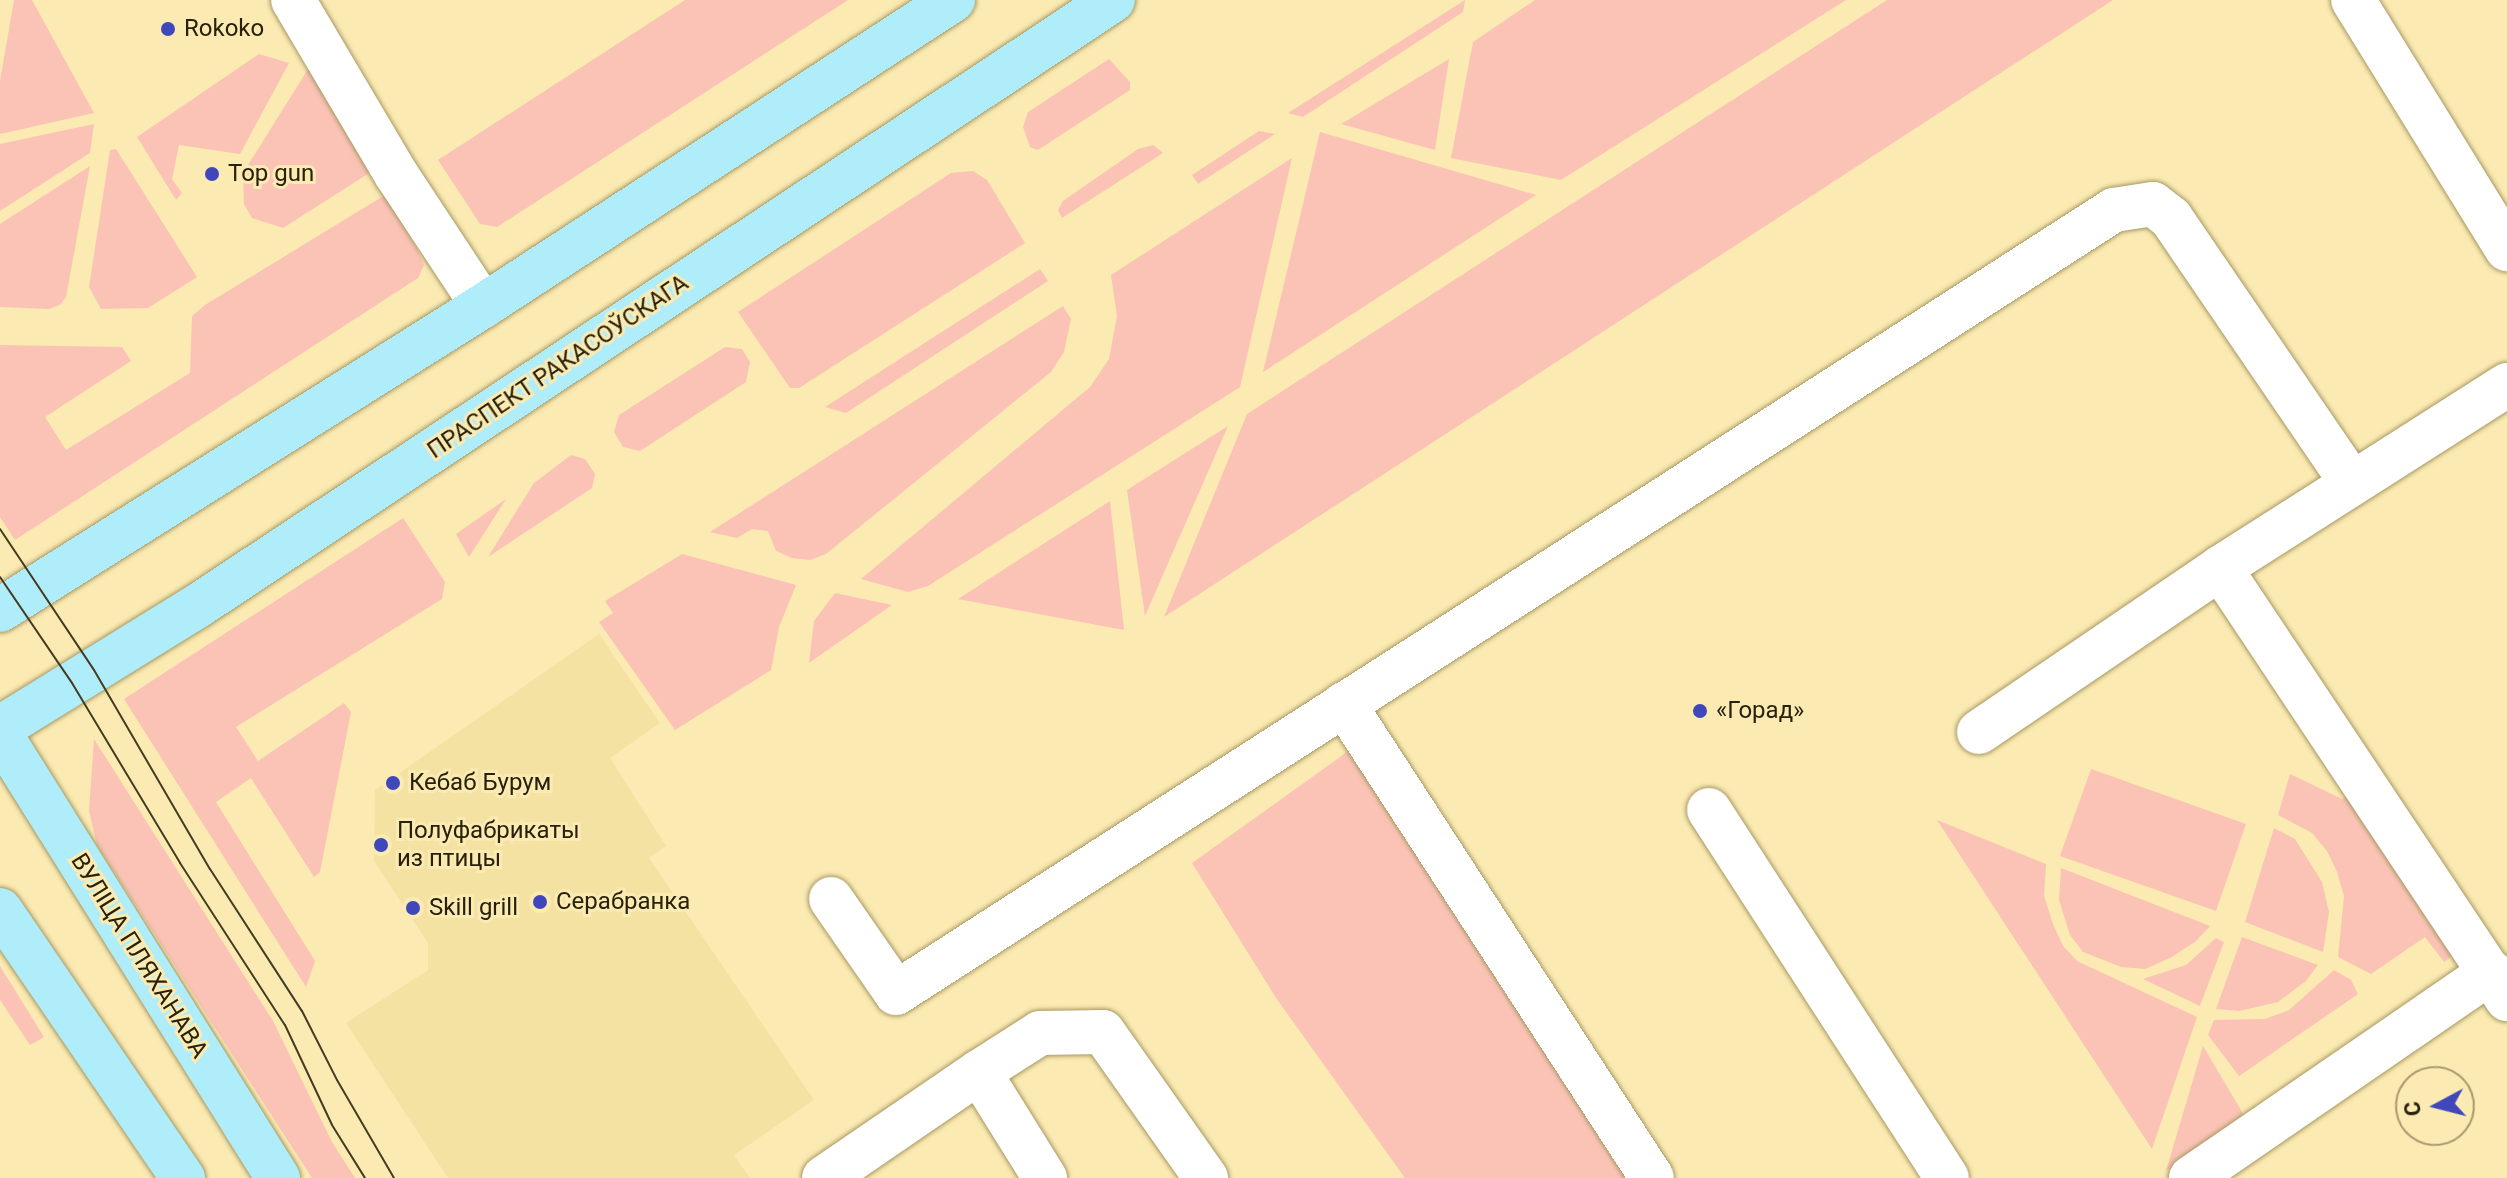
<!DOCTYPE html>
<meta charset="utf-8">
<style>
body{margin:0}
#map{position:relative;width:2507px;height:1178px;overflow:hidden;background:#fbeab2;font-family:Roboto,sans-serif}
div>[style]{position:absolute}
[style*='--x']{left:calc(var(--x)*1px);top:calc(var(--y)*1px);width:calc(var(--w)*1px);rotate:calc(var(--a)*1deg)}
.built>*{inset:0;background:#f4e2a2}
.green>*{inset:0;background:#fbc3b6}
.roads{filter:drop-shadow(0 0 2px #a79863) drop-shadow(0 0 2px #a79863)}
.minor>*{height:44px;margin:-22px;padding:0 22px;transform-origin:22px;border-radius:22px;background:#fff}
.major>*{height:44px;margin:-22px;padding:0 22px;transform-origin:22px;border-radius:22px;background:#b0edfb}
.tram>*{height:2px;margin:-1px;padding:0 1px;transform-origin:1px;border-radius:1px;background:#443c22}
.dots>*{width:22px;height:22px;translate:-50% -50%;box-sizing:border-box;border:4px solid #fbeab2;border-radius:50%}
span{translate:-50% -50%;white-space:nowrap;text-align:center;line-height:1.15;-webkit-text-stroke:6px #fbeab2;paint-order:stroke}
.poi-label{font-size:24px;color:#28210b}
.left{translate:0 -50%;text-align:left}
.street-label{font-size:24px;color:#28210b}
.north{position:absolute;left:2395px;top:1066px;width:80px;height:80px;box-sizing:border-box;background:#fbeab2;border:2px solid #a79a6f;border-radius:50%;rotate:263deg;font-size:22px;font-weight:700;line-height:32px;text-align:center;color:#28210b}
.north::after{content:'';display:block;margin:auto;width:28px;height:36px;background:#3f47bb;clip-path:polygon(50% 0,100% 100%,50% 72%,0 100%)}
</style>
<div id="map">
<div class="built">
<div style="clip-path:polygon(599px 634px,660px 723px,610px 758px,666px 846px,649px 858px,814px 1100px,734px 1155px,750px 1178px,448px 1178px,346px 1023px,428px 970px,428px 943px,374px 861px,375px 790px)"></div>
</div>
<div class="green">
<div style="clip-path:polygon(14px 0,32px 0,94px 113px,0 134px,0 81px)"></div>
<div style="clip-path:polygon(685px 0,848px 0,497px 227px,480px 224px,438px 160px)"></div>
<div style="clip-path:polygon(1465px 0,1463px 12px,1303px 117px,1288px 113px)"></div>
<div style="clip-path:polygon(1535px 0,1846px 0,1561px 180px,1451px 158px,1473px 42px)"></div>
<div style="clip-path:polygon(1887px 0,2113px 0,1164px 617px,1247px 414px)"></div>
<div style="clip-path:polygon(259px 54px,289px 63px,240px 154px,179px 145px,172px 179px,182px 193px,176px 200px,137px 137px)"></div>
<div style="clip-path:polygon(1109px 59px,1130px 82px,1130px 90px,1038px 150px,1030px 147px,1023px 127px,1028px 112px)"></div>
<div style="clip-path:polygon(1449px 59px,1435px 150px,1341px 124px)"></div>
<div style="clip-path:polygon(308px 69px,374px 170px,283px 228px,252px 218px,244px 204px,243px 173px)"></div>
<div style="clip-path:polygon(94px 124px,90px 153px,0 211px,0 144px)"></div>
<div style="clip-path:polygon(1259px 131px,1275px 134px,1198px 184px,1192px 175px)"></div>
<div style="clip-path:polygon(1320px 132px,1536px 195px,1263px 372px)"></div>
<div style="clip-path:polygon(1153px 145px,1163px 153px,1062px 218px,1058px 210px,1063px 201px,1138px 149px)"></div>
<div style="clip-path:polygon(116px 149px,197px 277px,148px 308px,101px 309px,89px 287px,110px 150px)"></div>
<div style="clip-path:polygon(1292px 158px,1240px 387px,928px 586px,908px 592px,861px 579px,1090px 387px,1109px 359px,1117px 316px,1111px 275px)"></div>
<div style="clip-path:polygon(90px 166px,66px 297px,60px 305px,49px 309px,0 307px,0 224px)"></div>
<div style="clip-path:polygon(973px 171px,987px 180px,1025px 243px,799px 388px,790px 388px,738px 312px,951px 173px)"></div>
<div style="clip-path:polygon(385px 195px,418px 251px,424px 265px,418px 278px,15px 540px,0 517px,0 345px,122px 347px,131px 361px,45px 417px,66px 450px,190px 373px,192px 316px,205px 305px)"></div>
<div style="clip-path:polygon(1040px 269px,1048px 281px,846px 413px,825px 407px)"></div>
<div style="clip-path:polygon(1063px 306px,1071px 319px,1064px 352px,1051px 372px,826px 554px,810px 560px,792px 558px,776px 551px,768px 531px,752px 529px,737px 538px,710px 532px)"></div>
<div style="clip-path:polygon(725px 347px,742px 349px,750px 362px,746px 382px,640px 451px,623px 447px,614px 432px,619px 415px)"></div>
<div style="clip-path:polygon(1228px 426px,1145px 616px,1127px 490px)"></div>
<div style="clip-path:polygon(571px 455px,585px 459px,595px 474px,592px 488px,488px 557px,534px 483px)"></div>
<div style="clip-path:polygon(506px 499px,469px 557px,456px 534px)"></div>
<div style="clip-path:polygon(1110px 501px,1124px 630px,958px 599px)"></div>
<div style="clip-path:polygon(403px 518px,445px 582px,442px 599px,236px 727px,258px 761px,344px 703px,351px 712px,320px 872px,314px 877px,251px 778px,216px 802px,315px 961px,306px 987px,124px 699px)"></div>
<div style="clip-path:polygon(682px 554px,796px 585px,779px 627px,771px 670px,675px 730px,599px 622px,613px 613px,605px 601px)"></div>
<div style="clip-path:polygon(835px 593px,892px 605px,809px 663px,814px 621px)"></div>
<div style="clip-path:polygon(94px 739px,273px 1021px,332px 1142px,355px 1178px,312px 1178px,97px 845px,89px 811px)"></div>
<div style="clip-path:polygon(1354px 747px,1636px 1178px,1405px 1178px,1276px 998px,1192px 863px)"></div>
<div style="clip-path:polygon(2091px 769px,2246px 824px,2216px 911px,2060px 856px)"></div>
<div style="clip-path:polygon(2290px 774px,2342px 799px,2357px 789px,2459px 951px,2444px 962px,2425px 937px,2371px 974px,2338px 957px,2344px 896px,2337px 872px,2327px 851px,2312px 833px,2278px 815px)"></div>
<div style="clip-path:polygon(1937px 820px,2046px 864px,2044px 896px,2053px 924px,2063px 946px,2077px 961px,2197px 1017px,2152px 1149px)"></div>
<div style="clip-path:polygon(2274px 828px,2295px 839px,2322px 882px,2329px 912px,2323px 952px,2245px 922px)"></div>
<div style="clip-path:polygon(2061px 868px,2210px 926px,2195px 942px,2170px 958px,2145px 969px,2121px 967px,2083px 952px,2070px 935px,2059px 900px)"></div>
<div style="clip-path:polygon(2242px 937px,2318px 965px,2306px 981px,2278px 1002px,2239px 1011px,2216px 1009px)"></div>
<div style="clip-path:polygon(2216px 938px,2224px 942px,2200px 1006px,2143px 979px,2186px 965px)"></div>
<div style="clip-path:polygon(0 966px,44px 1037px,30px 1045px,0 1000px)"></div>
<div style="clip-path:polygon(2334px 970px,2351px 980px,2358px 994px,2239px 1076px,2208px 1035px,2214px 1020px,2265px 1019px,2289px 1010px)"></div>
<div style="clip-path:polygon(2203px 1046px,2245px 1117px,2166px 1171px)"></div>
</div>
<div class="roads">
<div class="minor">
<div style="--x:293;--y:0;--w:202;--a:59.4"></div>
<div style="--x:396;--y:174;--w:158;--a:56.6"></div>
<div style="--x:2353;--y:0;--w:293;--a:58.3"></div>
<div style="--x:2507;--y:385;--w:340;--a:147.5"></div>
<div style="--x:2220;--y:568;--w:518;--a:56.34"></div>
<div style="--x:1344;--y:704;--w:565;--a:56.98"></div>
<div style="--x:1979;--y:732;--w:292;--a:-34.2"></div>
<div style="--x:1709;--y:810;--w:438;--a:57.1"></div>
<div style="--x:831;--y:899;--w:114;--a:55.3"></div>
<div style="--x:896;--y:993;--w:1448;--a:-32.74"></div>
<div style="--x:2114;--y:210;--w:39;--a:-9"></div>
<div style="--x:2153;--y:204;--w:23;--a:38"></div>
<div style="--x:2171;--y:218;--w:321;--a:55.7"></div>
<div style="--x:979;--y:1072;--w:72;--a:-32.6"></div>
<div style="--x:1040;--y:1033;--w:63;--a:-0.9"></div>
<div style="--x:1103;--y:1032;--w:179;--a:54.8"></div>
<div style="--x:824;--y:1178;--w:188;--a:-34.4"></div>
<div style="--x:979;--y:1072;--w:125;--a:58.1"></div>
<div style="--x:2191;--y:1178;--w:364;--a:-34.5"></div>
</div>
<div class="major">
<div style="--x:0;--y:610;--w:571;--a:-32.19"></div>
<div style="--x:483;--y:306;--w:561;--a:-33.07"></div>
<div style="--x:0;--y:728;--w:234;--a:-31.7"></div>
<div style="--x:199;--y:605;--w:1096;--a:-33.5"></div>
<div style="--x:0;--y:734;--w:524;--a:57.95"></div>
<div style="--x:0;--y:910;--w:325;--a:55.7"></div>
</div>
</div>
<div class="tram">
<div style="--x:0;--y:529;--w:169;--a:56.3"></div>
<div style="--x:94;--y:670;--w:230;--a:59.8"></div>
<div style="--x:210;--y:869;--w:169;--a:57.1"></div>
<div style="--x:302;--y:1011;--w:77;--a:63.1"></div>
<div style="--x:337;--y:1080;--w:113;--a:59.8"></div>
<div style="--x:0;--y:577;--w:128;--a:55.8"></div>
<div style="--x:72;--y:683;--w:210;--a:59"></div>
<div style="--x:180;--y:863;--w:193;--a:57.1"></div>
<div style="--x:285;--y:1025;--w:110;--a:64.8"></div>
<div style="--x:332;--y:1125;--w:62;--a:58.1"></div>
</div>
<div class="dots">
<div style="left:168px;top:29px;background:#3f47bb"></div>
<div style="left:212px;top:174px;background:#3f47bb"></div>
<div style="left:1700px;top:711px;background:#3f47bb"></div>
<div style="left:393px;top:783px;background:#3f47bb"></div>
<div style="left:381px;top:845px;background:#3f47bb"></div>
<div style="left:540px;top:902px;background:#3f47bb"></div>
<div style="left:413px;top:908px;background:#3f47bb"></div>
</div>
<div class="poi-label">
<span class="left" style="left:184px;top:29px">Rokoko</span>
<span class="left" style="left:228px;top:174px">Top gun</span>
<span class="left" style="left:1716px;top:711px">«Горад»</span>
<span class="left" style="left:409px;top:783px">Кебаб Бурум</span>
<span class="left" style="left:397px;top:845px">Полуфабрикаты<br>из птицы</span>
<span class="left" style="left:556px;top:902px">Серабранка</span>
<span class="left" style="left:429px;top:908px">Skill grill</span>
</div>
<div class="street-label">
<span style="left:558px;top:367px;rotate:-34deg">ПРАСПЕКТ РАКАСОЎСКАГА</span>
<span style="left:139px;top:956px;rotate:58deg">ВУЛІЦА ПЛЯХАНАВА</span>
</div>
<div class="north">С</div>
</div>
